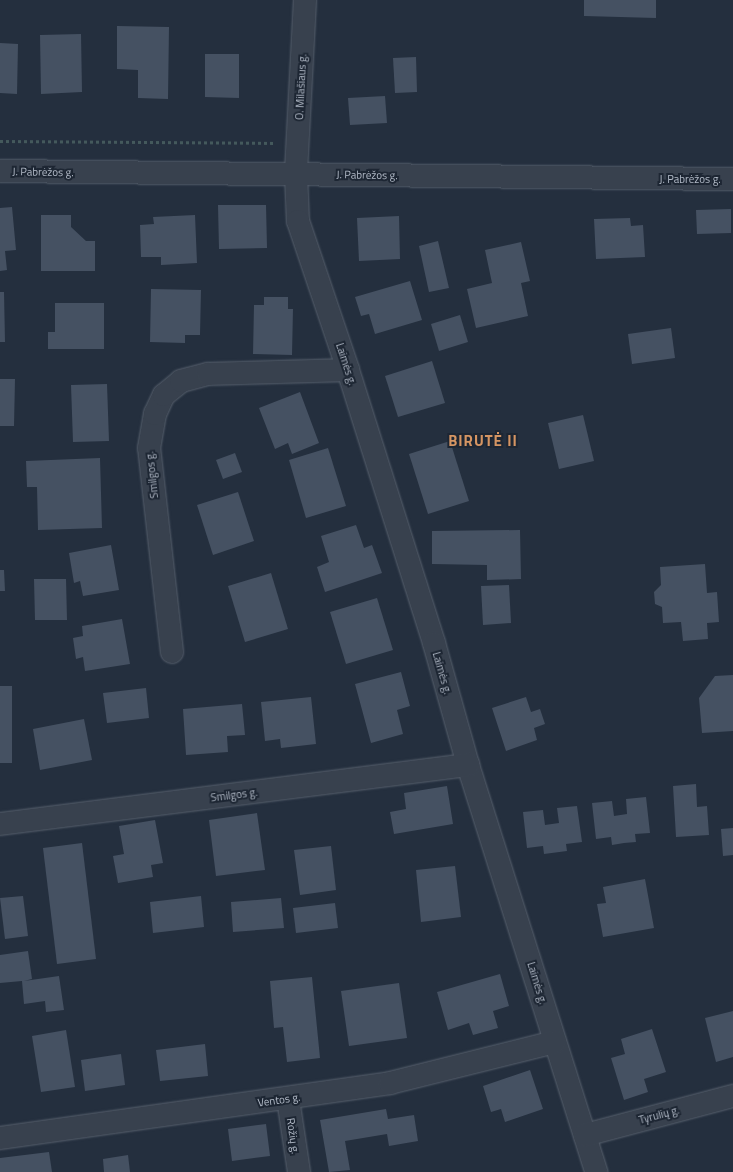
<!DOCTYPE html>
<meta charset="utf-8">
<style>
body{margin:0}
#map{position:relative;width:733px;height:1172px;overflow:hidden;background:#242f3e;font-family:"Titillium Web",sans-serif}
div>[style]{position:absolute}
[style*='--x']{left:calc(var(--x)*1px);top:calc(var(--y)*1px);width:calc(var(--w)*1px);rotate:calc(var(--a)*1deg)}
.building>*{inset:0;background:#455162}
.path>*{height:2.5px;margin-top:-1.25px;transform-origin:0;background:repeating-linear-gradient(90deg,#44595c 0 3px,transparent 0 6px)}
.roads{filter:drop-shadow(0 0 1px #565f6c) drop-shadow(0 0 1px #565f6c)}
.minor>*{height:22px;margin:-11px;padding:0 11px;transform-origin:11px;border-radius:11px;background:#38414e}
span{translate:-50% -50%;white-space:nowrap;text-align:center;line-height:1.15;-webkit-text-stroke:4px #1d2633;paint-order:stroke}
.street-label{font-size:11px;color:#b4bcc9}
.district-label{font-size:15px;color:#d59563;font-weight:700;letter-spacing:1px}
</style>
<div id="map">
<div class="building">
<div style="clip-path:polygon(584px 0,656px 0,656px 18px,584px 16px)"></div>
<div style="clip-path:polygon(117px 26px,169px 27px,168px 99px,138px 98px,138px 70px,117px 69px)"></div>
<div style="clip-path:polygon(81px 34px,82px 92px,41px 94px,40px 35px)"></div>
<div style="clip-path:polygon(0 43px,18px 44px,17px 94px,0 93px)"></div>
<div style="clip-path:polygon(205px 54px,239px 54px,239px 98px,205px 97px)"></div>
<div style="clip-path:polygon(416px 57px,417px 92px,395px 93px,393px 58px)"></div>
<div style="clip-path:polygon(385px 96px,387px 123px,350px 125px,348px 98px)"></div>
<div style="clip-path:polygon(218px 205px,266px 205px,267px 248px,219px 249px)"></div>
<div style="clip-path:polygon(12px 207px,16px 250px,5px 251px,7px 270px,0 271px,0 208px)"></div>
<div style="clip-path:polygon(731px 209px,731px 233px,697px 234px,696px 210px)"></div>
<div style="clip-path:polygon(41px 215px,71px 215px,71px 227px,86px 241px,95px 241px,95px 271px,41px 271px)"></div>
<div style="clip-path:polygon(195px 215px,197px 263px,161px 265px,161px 257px,141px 257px,140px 225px,154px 224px,153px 217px)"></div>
<div style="clip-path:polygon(399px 216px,400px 259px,359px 261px,357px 218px)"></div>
<div style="clip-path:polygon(630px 218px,631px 226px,643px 225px,645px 257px,596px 259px,594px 219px)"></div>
<div style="clip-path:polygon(438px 241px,449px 288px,429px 292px,419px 246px)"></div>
<div style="clip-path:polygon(521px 242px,530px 281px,521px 283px,528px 316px,476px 328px,467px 289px,492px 283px,485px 250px)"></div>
<div style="clip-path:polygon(410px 281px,422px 320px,375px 334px,369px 314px,361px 316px,355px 297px)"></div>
<div style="clip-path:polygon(151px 289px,201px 290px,200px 335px,185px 335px,185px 343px,150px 342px)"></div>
<div style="clip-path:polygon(0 292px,4px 292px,5px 342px,0 342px)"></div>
<div style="clip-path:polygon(264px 297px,288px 297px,288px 309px,293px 309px,292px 355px,253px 354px,254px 305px,264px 305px)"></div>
<div style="clip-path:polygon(55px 303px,104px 303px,104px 349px,48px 349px,48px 332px,55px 332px)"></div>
<div style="clip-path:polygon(460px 315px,468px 342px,439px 351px,431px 324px)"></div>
<div style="clip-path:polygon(671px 328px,675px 358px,632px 364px,628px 334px)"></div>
<div style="clip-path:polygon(432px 361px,445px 403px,398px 417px,385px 376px)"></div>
<div style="clip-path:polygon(0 379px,15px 379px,14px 426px,0 426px)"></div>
<div style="clip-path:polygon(107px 384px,109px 441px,73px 442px,71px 385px)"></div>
<div style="clip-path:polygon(300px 392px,319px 443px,292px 454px,288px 443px,275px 449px,259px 408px)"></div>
<div style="clip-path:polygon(583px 415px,594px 461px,559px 469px,548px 423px)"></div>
<div style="clip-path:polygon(450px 441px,469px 501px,428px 514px,409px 454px)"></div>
<div style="clip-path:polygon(328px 448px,346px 506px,306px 518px,289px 460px)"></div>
<div style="clip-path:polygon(235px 453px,242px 472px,223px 479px,216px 460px)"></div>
<div style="clip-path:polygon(100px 458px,102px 528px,38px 530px,37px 487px,27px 487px,26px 461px)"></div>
<div style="clip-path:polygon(238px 492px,254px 541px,213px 555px,197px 505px)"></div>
<div style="clip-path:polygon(356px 525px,364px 548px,372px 545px,382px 573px,325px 592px,317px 567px,329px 562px,321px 536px)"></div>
<div style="clip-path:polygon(520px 530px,521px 579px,487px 580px,487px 565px,432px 564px,432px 531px)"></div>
<div style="clip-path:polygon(111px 545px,119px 590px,83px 596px,80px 581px,74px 583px,69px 553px)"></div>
<div style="clip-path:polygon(705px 564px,707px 593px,717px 592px,719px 622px,707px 623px,708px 639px,683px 641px,681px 622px,663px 623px,662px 607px,655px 604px,654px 592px,661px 585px,660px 567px)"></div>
<div style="clip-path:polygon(0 570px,4px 570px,5px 591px,0 591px)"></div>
<div style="clip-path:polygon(271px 573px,288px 629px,245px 642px,228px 586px)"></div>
<div style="clip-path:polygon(34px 579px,66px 579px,67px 620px,35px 620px)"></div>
<div style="clip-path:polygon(509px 585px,511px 623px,483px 625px,481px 586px)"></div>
<div style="clip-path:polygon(377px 598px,393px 650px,346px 664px,330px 612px)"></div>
<div style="clip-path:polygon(122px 619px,130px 664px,85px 671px,83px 657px,76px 659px,73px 638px,83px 636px,82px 626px)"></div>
<div style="clip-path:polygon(401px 672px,410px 706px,397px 710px,403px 734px,371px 743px,355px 684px)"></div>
<div style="clip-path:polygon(733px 675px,733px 731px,702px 733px,699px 698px,715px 676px)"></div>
<div style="clip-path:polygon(0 686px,12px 686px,12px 763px,0 763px)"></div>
<div style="clip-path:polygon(146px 688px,149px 718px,107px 723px,103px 693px)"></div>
<div style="clip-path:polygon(311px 697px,316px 744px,281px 748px,280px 739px,265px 741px,261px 702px)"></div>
<div style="clip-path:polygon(526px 697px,531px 712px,540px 709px,545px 724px,534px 728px,537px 740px,506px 751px,492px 708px)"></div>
<div style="clip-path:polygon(242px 704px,245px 735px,227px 736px,228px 752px,186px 755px,183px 709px)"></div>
<div style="clip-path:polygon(84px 719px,92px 760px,40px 770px,33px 729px)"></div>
<div style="clip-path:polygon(696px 784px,697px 807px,707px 806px,709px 835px,676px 837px,673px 786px)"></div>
<div style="clip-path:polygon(447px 786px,453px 824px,394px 834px,390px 812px,406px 809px,404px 793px)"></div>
<div style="clip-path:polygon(646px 797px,650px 833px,635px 834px,636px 842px,624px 843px,612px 845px,611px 837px,596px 839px,592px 803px,612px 801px,614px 816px,627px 814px,626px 799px)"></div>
<div style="clip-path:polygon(577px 806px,582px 842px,566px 844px,567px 851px,544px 854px,543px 846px,527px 848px,523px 812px,543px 810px,545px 825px,559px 823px,557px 808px)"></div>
<div style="clip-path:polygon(257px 813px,265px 870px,216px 876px,209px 820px)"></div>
<div style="clip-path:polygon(155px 820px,163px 863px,151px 865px,153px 877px,118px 883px,113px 856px,124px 854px,119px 826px)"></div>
<div style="clip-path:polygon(733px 828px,733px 855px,723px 856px,721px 829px)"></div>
<div style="clip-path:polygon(82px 843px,96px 959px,57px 964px,43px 848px)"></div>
<div style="clip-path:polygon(331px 846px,336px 890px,300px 895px,294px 850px)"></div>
<div style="clip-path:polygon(455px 866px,461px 917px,421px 922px,416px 870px)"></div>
<div style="clip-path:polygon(645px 879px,654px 928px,603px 937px,597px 904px,606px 903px,603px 887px)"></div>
<div style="clip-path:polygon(23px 896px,28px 936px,5px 939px,0 898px)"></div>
<div style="clip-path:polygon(201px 896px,204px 927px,153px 933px,150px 902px)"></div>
<div style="clip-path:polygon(281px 898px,284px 928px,233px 932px,231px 902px)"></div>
<div style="clip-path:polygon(335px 903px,338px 928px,296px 933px,293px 908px)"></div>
<div style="clip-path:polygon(28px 951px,32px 979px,24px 981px,59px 976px,64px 1010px,46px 1012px,45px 1001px,24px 1004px,22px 981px,0 983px,0 955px)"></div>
<div style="clip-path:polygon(500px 974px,509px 1006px,493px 1011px,498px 1028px,473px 1035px,469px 1023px,448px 1030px,437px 992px)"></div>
<div style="clip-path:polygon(312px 977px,320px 1058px,287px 1062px,283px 1027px,274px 1028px,270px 981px)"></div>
<div style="clip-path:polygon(399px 983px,407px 1038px,349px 1046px,341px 991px)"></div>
<div style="clip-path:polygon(733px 1011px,733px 1057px,716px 1062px,705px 1018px)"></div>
<div style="clip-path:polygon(652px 1029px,666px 1072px,644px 1079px,648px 1092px,624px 1100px,611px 1058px,625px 1054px,621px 1039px)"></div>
<div style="clip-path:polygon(66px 1030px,75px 1087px,41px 1092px,32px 1036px)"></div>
<div style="clip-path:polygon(205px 1044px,208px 1076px,160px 1081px,156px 1050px)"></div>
<div style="clip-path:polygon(121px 1054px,125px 1085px,85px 1091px,81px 1060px)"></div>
<div style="clip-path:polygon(530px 1070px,543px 1109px,505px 1122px,501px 1109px,491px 1112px,483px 1086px)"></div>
<div style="clip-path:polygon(386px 1109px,388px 1119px,414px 1115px,418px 1141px,389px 1146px,387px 1134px,345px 1141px,350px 1170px,329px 1172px,320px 1120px)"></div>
<div style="clip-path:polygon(266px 1124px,270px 1156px,232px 1161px,228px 1129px)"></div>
<div style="clip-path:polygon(49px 1152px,52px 1172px,0 1172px,0 1158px)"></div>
<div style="clip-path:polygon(128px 1155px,130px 1172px,104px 1172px,103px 1159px)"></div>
</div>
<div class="path">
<div style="--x:0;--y:141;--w:275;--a:0.4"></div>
</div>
<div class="roads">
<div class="minor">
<div style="--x:305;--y:0;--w:174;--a:93"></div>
<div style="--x:296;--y:174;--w:47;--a:87.6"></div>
<div style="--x:298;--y:221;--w:157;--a:71.4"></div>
<div style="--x:348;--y:370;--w:286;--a:72.5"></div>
<div style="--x:434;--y:643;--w:127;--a:74.4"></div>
<div style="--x:468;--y:765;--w:427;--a:72.5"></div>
<div style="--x:0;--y:171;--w:733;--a:0.63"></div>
<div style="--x:172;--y:652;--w:205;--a:-96.4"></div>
<div style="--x:149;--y:448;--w:35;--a:-80"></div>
<div style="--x:155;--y:414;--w:21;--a:-65"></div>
<div style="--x:164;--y:395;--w:22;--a:-39"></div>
<div style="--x:181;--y:381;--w:28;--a:-15"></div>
<div style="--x:208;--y:374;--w:140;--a:-1.6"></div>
<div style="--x:0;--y:824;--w:472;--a:-7.2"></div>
<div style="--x:288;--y:1099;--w:74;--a:81.4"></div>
<div style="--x:585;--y:1135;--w:153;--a:-14.8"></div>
<div style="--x:0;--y:1138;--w:394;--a:-8"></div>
<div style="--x:390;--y:1083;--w:170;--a:-14"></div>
</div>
</div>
<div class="street-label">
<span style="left:301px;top:87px;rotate:-87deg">O. Milašiaus g.</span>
<span style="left:43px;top:172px;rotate:1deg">J. Pabrėžos g.</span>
<span style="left:367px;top:175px;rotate:1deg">J. Pabrėžos g.</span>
<span style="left:690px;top:179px">J. Pabrėžos g.</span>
<span style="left:346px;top:364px;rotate:72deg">Laimės g.</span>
<span style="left:152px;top:475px;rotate:-96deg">Smilgos g.</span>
<span style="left:442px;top:673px;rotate:74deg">Laimės g.</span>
<span style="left:234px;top:795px;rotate:-7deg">Smilgos g.</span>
<span style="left:537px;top:983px;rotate:73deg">Laimės g.</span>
<span style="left:279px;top:1100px;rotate:-8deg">Ventos g.</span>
<span style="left:659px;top:1115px;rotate:-15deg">Tyrulių g.</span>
<span style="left:293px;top:1136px;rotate:82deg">Rožių g.</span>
</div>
<div class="district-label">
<span style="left:483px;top:441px">BIRUTĖ II</span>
</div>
</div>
